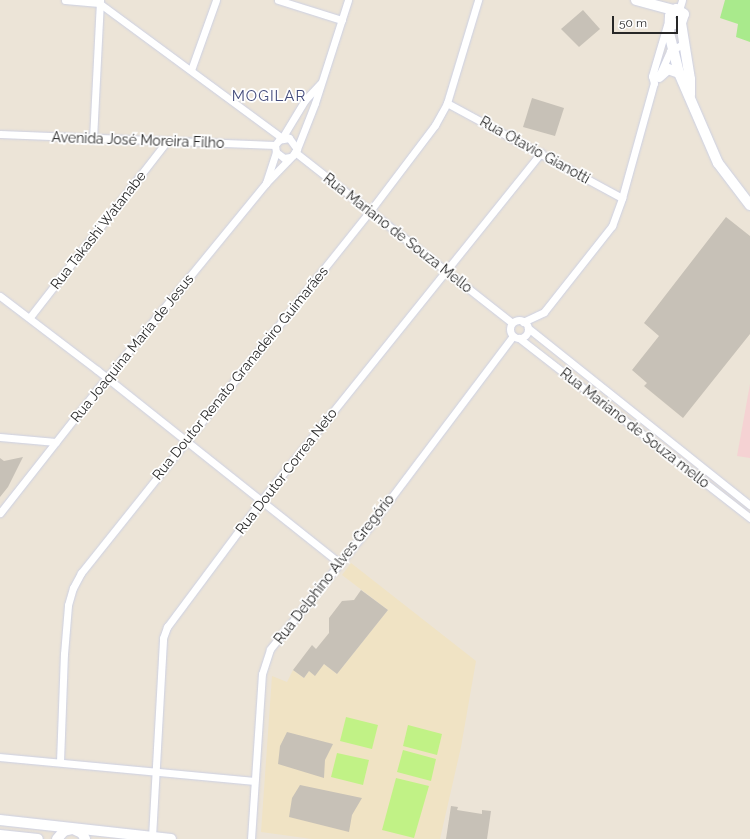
<!DOCTYPE html>
<meta charset="utf-8">
<style>
body{margin:0}
#map{position:relative;width:750px;height:839px;overflow:hidden;background:#ece4d7;font-family:Raleway,sans-serif}
div>[style]{position:absolute}
[style*='--x']{left:calc(var(--x)*1px);top:calc(var(--y)*1px);width:calc(var(--w)*1px);rotate:calc(var(--a)*1deg)}
.education>*{inset:0;background:#f0e3c4}
.medical>*{inset:0;background:#f5d2d3}
.green>*{inset:0;background:#a9ea8c}
.pitch>*{inset:0;background:#c1f286}
.building>*{inset:0;background:#c7c1b7}
.roads{filter:drop-shadow(0 0 1px #ccd0e3) drop-shadow(0 0 1px #ccd0e3)}
.street>*{height:7px;margin:-3.5px;padding:0 3.5px;transform-origin:3.5px;border-radius:3.5px;background:#fff}
.street>.ring{margin:-3.5px;padding:0;box-sizing:content-box;background:none;border:7px solid #fff;border-radius:50%}
.secondary>*{height:10px;margin:-5px;padding:0 5px;transform-origin:5px;border-radius:5px;background:#fff}
span{translate:-50% -50%;white-space:nowrap;text-align:center;line-height:1.15;-webkit-text-stroke:3.5px #fff;paint-order:stroke}
.street-label{font-size:14px;color:#272727}
.neighbourhood-label{font-size:15px;color:#444c7c;letter-spacing:1px}
.scale{position:absolute;left:612px;top:16px;width:66px;height:18px;box-sizing:border-box;border:2px solid #272727;border-top:0;padding-left:5px;font-size:12px;line-height:14px;white-space:nowrap;color:#272727;-webkit-text-stroke:3px #fff;paint-order:stroke}
</style>
<div id="map">
<div class="education">
<div style="clip-path:polygon(351px 563px,476px 661px,461px 747px,440px 839px,312px 839px,261px 832px,272px 676px,287px 682px,293px 670px,304px 678px,309px 671px,315px 675px,324px 664px,337px 674px,388px 610px,342px 575px)"></div>
</div>
<div class="medical">
<div style="clip-path:polygon(750px 384px,750px 458px,737px 456px)"></div>
</div>
<div class="green">
<div style="clip-path:polygon(725px 0,750px 0,750px 42px,736px 37px,738px 24px,720px 18px)"></div>
</div>
<div class="pitch">
<div style="clip-path:polygon(346px 717px,378px 725px,372px 749px,340px 741px)"></div>
<div style="clip-path:polygon(408px 725px,442px 734px,437px 755px,403px 746px)"></div>
<div style="clip-path:polygon(403px 750px,436px 759px,431px 781px,397px 772px)"></div>
<div style="clip-path:polygon(337px 753px,369px 760px,363px 785px,331px 777px)"></div>
<div style="clip-path:polygon(396px 778px,429px 786px,414px 838px,382px 830px)"></div>
</div>
<div class="building">
<div style="clip-path:polygon(583px 10px,600px 29px,579px 47px,561px 29px)"></div>
<div style="clip-path:polygon(532px 98px,564px 108px,555px 136px,523px 127px)"></div>
<div style="clip-path:polygon(726px 217px,750px 236px,750px 334px,683px 418px,644px 386px,647px 383px,632px 370px,659px 336px,644px 323px)"></div>
<div style="clip-path:polygon(23px 457px,8px 487px,0 497px,0 458px,4px 461px)"></div>
<div style="clip-path:polygon(361px 590px,388px 610px,337px 674px,324px 664px,315px 676px,309px 671px,304px 678px,293px 670px,312px 645px,316px 649px,329px 633px,329px 618px,342px 601px,354px 600px)"></div>
<div style="clip-path:polygon(287px 732px,333px 744px,325px 760px,324px 778px,278px 764px,280px 746px)"></div>
<div style="clip-path:polygon(300px 785px,362px 798px,352px 815px,349px 832px,289px 817px,292px 798px)"></div>
<div style="clip-path:polygon(451px 806px,458px 807px,457px 810px,482px 814px,482px 810px,491px 811px,487px 839px,446px 839px)"></div>
</div>
<div class="roads">
<div class="street">
<div style="--x:65;--y:0;--w:34;--a:5"></div>
<div style="--x:99;--y:3;--w:227;--a:36.4"></div>
<div style="--x:282;--y:138;--w:44;--a:-58.8"></div>
<div style="--x:305;--y:100;--w:23;--a:-47"></div>
<div style="--x:278;--y:0;--w:67;--a:17.4"></div>
<div style="--x:679;--y:10;--w:10;--a:-73"></div>
<div style="--x:191;--y:70;--w:74;--a:-70.3"></div>
<div style="--x:659;--y:76;--w:27;--a:-66"></div>
<div style="--x:670;--y:51;--w:15;--a:-28"></div>
<div style="--x:447;--y:103;--w:199;--a:28.5"></div>
<div style="--x:0;--y:134;--w:275;--a:2.3"></div>
<div style="--x:93;--y:139;--w:139;--a:-87.1"></div>
<div style="--x:297;--y:149;--w:49;--a:-68.6"></div>
<div style="--x:315;--y:103;--w:108;--a:-72.2"></div>
<div style="--x:276;--y:152;--w:33;--a:108"></div>
<div style="--x:266;--y:183;--w:39;--a:-46"></div>
<div style="--x:293;--y:155;--w:7;--a:-56"></div>
<div style="--x:297;--y:149;--w:14;--a:-126"></div>
<div style="--x:289;--y:138;--w:10;--a:169"></div>
<div style="--x:279;--y:140;--w:6;--a:129"></div>
<div style="--x:275;--y:145;--w:7;--a:82"></div>
<div style="--x:276;--y:152;--w:10;--a:37"></div>
<div style="--x:284;--y:158;--w:6;--a:-9"></div>
<div style="--x:295;--y:152;--w:276;--a:38.2"></div>
<div style="--x:0;--y:296;--w:122;--a:37.3"></div>
<div style="--x:97;--y:370;--w:310;--a:38.5"></div>
<div style="--x:30;--y:317;--w:222;--a:-52.1"></div>
<div class="ring" style="left:510px;top:320px;width:11px;height:11px"></div>
<div style="--x:523;--y:322;--w:23;--a:-25"></div>
<div style="--x:544;--y:312;--w:110;--a:-51.7"></div>
<div style="--x:612;--y:226;--w:30;--a:-70"></div>
<div style="--x:622;--y:198;--w:119;--a:-74.5"></div>
<div style="--x:654;--y:83;--w:7;--a:-106"></div>
<div style="--x:652;--y:76;--w:53;--a:-73.6"></div>
<div style="--x:528;--y:328;--w:284;--a:38.6"></div>
<div style="--x:519;--y:338;--w:293;--a:37.9"></div>
<div style="--x:0;--y:437;--w:56;--a:5.1"></div>
<div style="--x:0;--y:513;--w:162;--a:-51.8"></div>
<div style="--x:100;--y:386;--w:262;--a:-50.7"></div>
<div style="--x:0;--y:757;--w:255;--a:5.4"></div>
<div style="--x:60;--y:762;--w:108;--a:-87.9"></div>
<div style="--x:64;--y:654;--w:49;--a:-85.3"></div>
<div style="--x:68;--y:605;--w:18;--a:-74"></div>
<div style="--x:73;--y:588;--w:17;--a:-62"></div>
<div style="--x:81;--y:573;--w:463;--a:-51.4"></div>
<div style="--x:370;--y:211;--w:108;--a:-52.9"></div>
<div style="--x:435;--y:125;--w:25;--a:-61"></div>
<div style="--x:447;--y:103;--w:108;--a:-73.2"></div>
<div style="--x:152;--y:837;--w:199;--a:-86.8"></div>
<div style="--x:163;--y:638;--w:12;--a:-70"></div>
<div style="--x:167;--y:627;--w:157;--a:-53.3"></div>
<div style="--x:261;--y:501;--w:447;--a:-51.2"></div>
<div style="--x:251;--y:839;--w:165;--a:-86.2"></div>
<div style="--x:262;--y:674;--w:26;--a:-72"></div>
<div style="--x:270;--y:649;--w:157;--a:-50.9"></div>
<div style="--x:369;--y:527;--w:239;--a:-53"></div>
</div>
<div class="secondary">
<div style="--x:636;--y:0;--w:39;--a:15"></div>
<div style="--x:670;--y:20;--w:6;--a:45"></div>
<div style="--x:674;--y:24;--w:7;--a:-8"></div>
<div style="--x:681;--y:23;--w:9;--a:-72"></div>
<div style="--x:684;--y:14;--w:9;--a:-148"></div>
<div style="--x:676;--y:9;--w:9;--a:131"></div>
<div style="--x:670;--y:16;--w:17;--a:93"></div>
<div style="--x:669;--y:33;--w:41;--a:76"></div>
<div style="--x:679;--y:73;--w:98;--a:66.6"></div>
<div style="--x:718;--y:163;--w:53;--a:52.7"></div>
<div style="--x:681;--y:23;--w:57;--a:80.9"></div>
<div style="--x:690;--y:79;--w:16;--a:90"></div>
<div style="--x:659;--y:77;--w:12;--a:-42"></div>
<div style="--x:668;--y:69;--w:12;--a:20"></div>
<div style="--x:0;--y:820;--w:172;--a:6.3"></div>
<div style="--x:0;--y:835;--w:38;--a:6"></div>
<div style="--x:57;--y:839;--w:11;--a:-49"></div>
<div style="--x:64;--y:831;--w:9;--a:-13"></div>
<div style="--x:73;--y:829;--w:10;--a:24"></div>
<div style="--x:82;--y:833;--w:7;--a:63"></div>
</div>
</div>
<div class="street-label">
<span style="left:138px;top:140px;rotate:2deg">Avenida José Moreira Filho</span>
<span style="left:535px;top:150px;rotate:29deg">Rua Otavio Gianotti</span>
<span style="left:98px;top:230px;rotate:-52deg">Rua Takashi Watanabe</span>
<span style="left:398px;top:233px;rotate:38deg">Rua Mariano de Souza Mello</span>
<span style="left:132px;top:348px;rotate:-51deg">Rua Joaquina Maria de Jesus</span>
<span style="left:240px;top:373px;rotate:-51deg">Rua Doutor Renato Granadeiro Guimarães</span>
<span style="left:635px;top:428px;rotate:38deg">Rua Mariano de Souza mello</span>
<span style="left:286px;top:471px;rotate:-52deg">Rua Doutor Correa Neto</span>
<span style="left:334px;top:569px;rotate:-52deg">Rua Delphino Alves Gregório</span>
</div>
<div class="neighbourhood-label">
<span style="left:269px;top:97px">MOGILAR</span>
</div>
<div class="scale">50 m</div>
</div>
